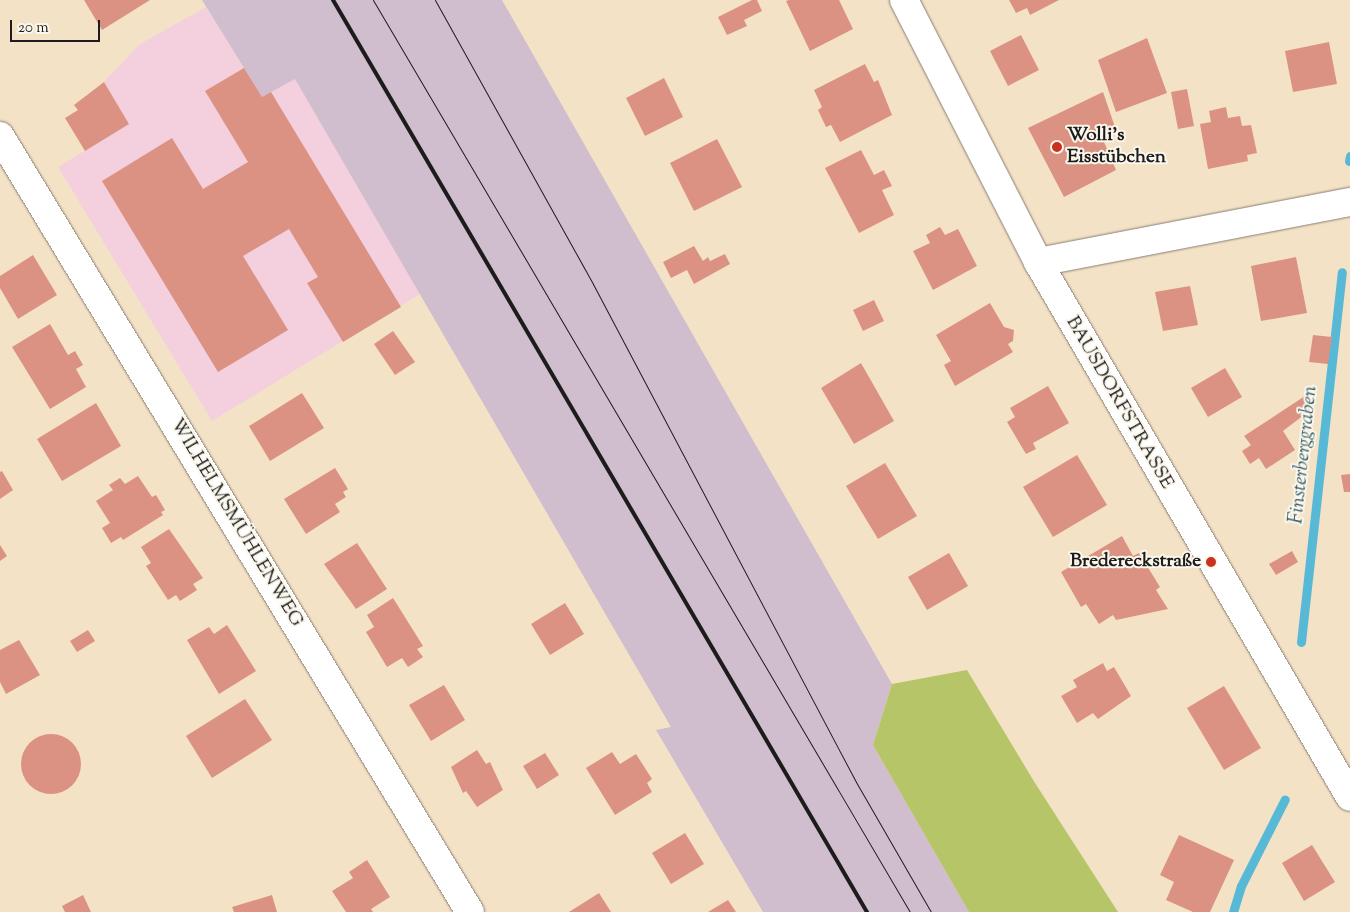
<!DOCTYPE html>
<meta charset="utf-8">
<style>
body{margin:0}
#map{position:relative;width:1350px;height:912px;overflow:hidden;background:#f4e2c7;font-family:"Sorts Mill Goudy",serif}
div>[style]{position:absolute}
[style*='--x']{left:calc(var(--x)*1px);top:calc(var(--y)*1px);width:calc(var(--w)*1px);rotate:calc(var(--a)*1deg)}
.built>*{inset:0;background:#f4cfdd}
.industrial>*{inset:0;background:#d0bdcd}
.green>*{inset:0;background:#b5c568}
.stream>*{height:9px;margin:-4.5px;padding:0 4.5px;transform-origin:4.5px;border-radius:4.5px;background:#58b9d6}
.building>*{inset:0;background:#dc9283}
.round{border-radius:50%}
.roads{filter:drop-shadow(0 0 1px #887f72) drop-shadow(0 0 1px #887f72)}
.minor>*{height:28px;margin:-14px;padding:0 14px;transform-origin:14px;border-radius:14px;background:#fff}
.tertiary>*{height:28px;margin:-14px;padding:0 14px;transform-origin:14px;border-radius:14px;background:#fff}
.tram>*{height:1px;margin:-0.5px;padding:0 0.5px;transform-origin:0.5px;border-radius:0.5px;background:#1c1c1c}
.rail>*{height:4px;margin:-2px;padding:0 2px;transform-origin:2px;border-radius:2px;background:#1c1c1c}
.dots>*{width:14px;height:14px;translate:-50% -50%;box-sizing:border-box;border:2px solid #fbf7ec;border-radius:50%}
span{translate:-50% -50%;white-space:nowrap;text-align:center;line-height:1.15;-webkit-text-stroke:4px #fbf7ec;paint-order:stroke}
.poi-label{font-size:19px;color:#1c1c1c;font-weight:700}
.left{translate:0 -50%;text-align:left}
.right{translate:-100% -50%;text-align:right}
.street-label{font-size:19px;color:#1c1c1c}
.water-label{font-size:20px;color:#345b66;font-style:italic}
.scale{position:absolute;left:10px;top:20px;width:90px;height:22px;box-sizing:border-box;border:2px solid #1c1c1c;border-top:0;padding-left:6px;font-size:15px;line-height:18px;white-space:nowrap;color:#1c1c1c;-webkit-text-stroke:4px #fbf7ec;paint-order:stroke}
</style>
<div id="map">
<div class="built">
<div style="clip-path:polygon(206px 7px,244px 68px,295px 79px,420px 294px,212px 421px,58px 167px,129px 124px,104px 82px,140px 44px)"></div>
</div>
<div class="industrial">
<div style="clip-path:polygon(202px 0,502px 0,892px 684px,873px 745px,969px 912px,763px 912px,656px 730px,671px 727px,295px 79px,262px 97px)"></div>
</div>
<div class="green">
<div style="clip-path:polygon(967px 670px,1035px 783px,1118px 912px,969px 912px,873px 745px,892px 684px)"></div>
</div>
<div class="stream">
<div style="--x:1349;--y:161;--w:5;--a:-79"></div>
<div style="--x:1301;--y:642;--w:372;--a:-83.7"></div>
<div style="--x:1233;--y:912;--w:27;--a:-73"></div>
<div style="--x:1241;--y:886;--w:97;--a:-63.2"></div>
</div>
<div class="building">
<div style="clip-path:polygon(84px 0,150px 0,102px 30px)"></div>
<div style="clip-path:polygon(752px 0,757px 0,762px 11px,744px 20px,747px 26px,727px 35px,718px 17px)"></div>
<div style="clip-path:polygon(789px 0,839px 0,853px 29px,810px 51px,786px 1px)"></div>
<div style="clip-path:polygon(1009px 0,1059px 0,1030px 15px,1027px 8px,1016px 13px)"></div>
<div style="clip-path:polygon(1021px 35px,1039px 70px,1008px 86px,990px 51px)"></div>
<div style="clip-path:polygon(1147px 38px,1167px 93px,1116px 112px,1098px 60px)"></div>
<div style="clip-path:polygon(1329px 42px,1337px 84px,1293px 92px,1285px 51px)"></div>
<div style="clip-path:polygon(865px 64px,874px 82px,878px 80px,892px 115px,840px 142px,831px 125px,826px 127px,818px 110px,822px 107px,814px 90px)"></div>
<div style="clip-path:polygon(244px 68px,262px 97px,271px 92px,401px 307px,343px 342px,307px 283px,318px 277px,289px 229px,243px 256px,288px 330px,218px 372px,102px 181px,172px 138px,203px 189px,248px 162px,205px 91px)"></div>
<div style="clip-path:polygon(664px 78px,683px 117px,645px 136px,626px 98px)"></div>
<div style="clip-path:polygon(104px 82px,129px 124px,85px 151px,65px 118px,78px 110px,74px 105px)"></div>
<div style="clip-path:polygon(1187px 89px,1194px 126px,1178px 129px,1171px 92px)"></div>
<div style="clip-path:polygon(1103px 92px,1116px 130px,1101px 135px,1116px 170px,1064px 197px,1028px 128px)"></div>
<div style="clip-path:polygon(1226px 107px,1228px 118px,1240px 116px,1242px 126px,1251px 125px,1257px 153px,1247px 155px,1248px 161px,1208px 169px,1200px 124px,1211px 122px,1209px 111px)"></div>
<div style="clip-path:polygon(717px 139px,742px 187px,694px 211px,670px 163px)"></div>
<div style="clip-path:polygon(861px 150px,874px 175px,884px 170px,892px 186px,882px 190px,894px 215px,859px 233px,825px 168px)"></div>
<div style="clip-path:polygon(940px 227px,945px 235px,958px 229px,977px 266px,933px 290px,913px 251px,930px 243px,926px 235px)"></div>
<div style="clip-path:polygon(694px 246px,703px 261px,708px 257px,710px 261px,725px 254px,730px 264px,694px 284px,687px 270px,671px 278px,663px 262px)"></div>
<div style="clip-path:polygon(33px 255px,57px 295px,18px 319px,0 288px,0 276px)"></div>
<div style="clip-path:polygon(1296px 257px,1307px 313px,1261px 321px,1251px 266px)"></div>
<div style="clip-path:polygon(1190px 286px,1198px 325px,1163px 331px,1155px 292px)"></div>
<div style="clip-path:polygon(874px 300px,884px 321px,863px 331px,853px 310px)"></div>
<div style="clip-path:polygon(990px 303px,1004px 327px,1014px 330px,1013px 341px,1008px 344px,1013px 352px,955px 386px,944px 365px,951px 361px,936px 335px)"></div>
<div style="clip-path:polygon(50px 324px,68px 355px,75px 351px,83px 365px,76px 369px,86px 387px,50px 409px,12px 347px)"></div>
<div style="clip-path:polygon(393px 331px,415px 362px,395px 375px,374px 344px)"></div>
<div style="clip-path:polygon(1313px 335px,1332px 337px,1328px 364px,1309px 362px)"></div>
<div style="clip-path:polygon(861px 363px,894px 421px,854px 444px,821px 388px)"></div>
<div style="clip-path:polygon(1225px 368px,1242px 397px,1208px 417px,1191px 388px)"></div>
<div style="clip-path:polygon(1048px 386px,1069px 423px,1033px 443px,1036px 449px,1026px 454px,1007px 422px,1015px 417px,1010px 408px)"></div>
<div style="clip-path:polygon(302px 393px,324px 428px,270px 461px,249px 426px)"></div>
<div style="clip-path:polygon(1305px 396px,1313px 408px,1283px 431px,1295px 450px,1266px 469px,1259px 458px,1250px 464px,1242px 451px,1251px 445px,1244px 436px)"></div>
<div style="clip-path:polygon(96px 403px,121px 446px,62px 481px,37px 439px)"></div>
<div style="clip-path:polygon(1077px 455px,1107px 505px,1053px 537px,1023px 487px)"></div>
<div style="clip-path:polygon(885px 463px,917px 516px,878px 539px,846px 486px)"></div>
<div style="clip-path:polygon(335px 468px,348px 489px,343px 492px,346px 497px,335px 504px,340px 512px,306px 534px,284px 499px)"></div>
<div style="clip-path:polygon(2px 471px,13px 490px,0 499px,0 472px)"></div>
<div style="clip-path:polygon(1350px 474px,1350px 492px,1344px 492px,1341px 475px)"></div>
<div style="clip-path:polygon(138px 476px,152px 497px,156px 495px,165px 510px,161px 512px,163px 515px,123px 540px,121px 537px,111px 543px,102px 528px,110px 523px,96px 501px,113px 490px,109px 485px,120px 478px,125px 484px)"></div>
<div style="clip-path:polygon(169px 529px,203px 578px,193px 584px,197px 590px,180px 601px,176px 595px,168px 600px,146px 566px,151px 563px,141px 547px)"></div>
<div style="clip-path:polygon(1122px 536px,1133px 556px,1139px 553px,1160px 587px,1156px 590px,1168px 609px,1116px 620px,1113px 615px,1099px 624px,1086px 604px,1081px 607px,1061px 572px)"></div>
<div style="clip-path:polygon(357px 543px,387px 589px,356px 609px,324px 564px)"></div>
<div style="clip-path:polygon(0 545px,7px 556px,0 561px)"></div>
<div style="clip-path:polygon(1292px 551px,1298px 562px,1276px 575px,1269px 564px)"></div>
<div style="clip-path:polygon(949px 553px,968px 586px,927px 610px,908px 577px)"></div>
<div style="clip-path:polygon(393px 598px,423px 646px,417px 649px,423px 657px,408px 667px,402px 658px,387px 667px,366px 632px,374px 627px,367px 615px)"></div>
<div style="clip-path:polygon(565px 603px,584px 634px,550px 655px,531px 624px)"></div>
<div style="clip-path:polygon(227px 625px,256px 671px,219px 694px,187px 640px,209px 627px,214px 634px)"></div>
<div style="clip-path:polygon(88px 630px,95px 641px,77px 652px,70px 641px)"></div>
<div style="clip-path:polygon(19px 640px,40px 675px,6px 694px,0 682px,0 650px)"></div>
<div style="clip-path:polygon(1103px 663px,1107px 671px,1114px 667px,1131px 696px,1098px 719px,1093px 713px,1077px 723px,1061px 696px,1077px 687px,1073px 680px)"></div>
<div style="clip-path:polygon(444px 685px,465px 720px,431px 741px,409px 705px)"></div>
<div style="clip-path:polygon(1224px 686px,1261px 748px,1224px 770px,1187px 708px)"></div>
<div style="clip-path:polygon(245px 699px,272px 740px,212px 778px,186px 736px)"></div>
<div class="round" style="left:21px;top:734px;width:60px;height:60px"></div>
<div style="clip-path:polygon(477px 750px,486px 764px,490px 762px,503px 790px,477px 807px,466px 791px,463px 793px,451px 767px)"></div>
<div style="clip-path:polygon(612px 752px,620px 764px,636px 754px,652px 779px,647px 783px,652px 792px,615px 815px,586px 768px)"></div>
<div style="clip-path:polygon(545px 753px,559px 775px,537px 789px,523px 766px)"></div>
<div style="clip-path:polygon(685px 833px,704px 864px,671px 884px,652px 853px)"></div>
<div style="clip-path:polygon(1179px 835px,1234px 860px,1210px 912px,1193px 912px,1166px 900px,1174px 882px,1160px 875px)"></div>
<div style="clip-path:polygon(1312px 845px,1335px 882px,1304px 901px,1282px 863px)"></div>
<div style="clip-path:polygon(367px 860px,390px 897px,371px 909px,373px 912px,346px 912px,332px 891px,353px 878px,349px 872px)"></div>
<div style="clip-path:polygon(599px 893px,611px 912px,569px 912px)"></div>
<div style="clip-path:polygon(83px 895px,91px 912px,65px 912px,62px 906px)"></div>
<div style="clip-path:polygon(272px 895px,277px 912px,234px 912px,232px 907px)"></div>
<div style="clip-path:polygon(728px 900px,736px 912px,708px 912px)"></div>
</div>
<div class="roads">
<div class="minor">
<div style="--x:1038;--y:262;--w:318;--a:-10.9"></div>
</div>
<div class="tertiary">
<div style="--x:904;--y:0;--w:294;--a:62.9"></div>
<div style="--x:1038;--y:262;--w:619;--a:59.75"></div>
<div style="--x:0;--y:136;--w:907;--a:58.8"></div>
</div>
</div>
<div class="tram">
<div style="--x:373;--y:0;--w:1058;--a:59.51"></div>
<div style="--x:435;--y:0;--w:325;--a:60.9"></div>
<div style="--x:593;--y:284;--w:563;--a:62.16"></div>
<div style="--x:856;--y:782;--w:150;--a:60"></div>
</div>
<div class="rail">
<div style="--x:333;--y:0;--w:1057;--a:59.65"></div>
</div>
<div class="dots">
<div style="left:1057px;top:147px;background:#c8321e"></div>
<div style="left:1211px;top:562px;background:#c8321e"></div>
</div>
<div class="poi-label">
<span class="left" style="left:1067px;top:147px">Wolli's<br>Eisstübchen</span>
<span class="right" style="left:1201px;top:562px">Bredereckstraße</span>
</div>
<div class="street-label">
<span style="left:1119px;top:403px;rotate:60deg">BAUSDORFSTRASSE</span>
<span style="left:236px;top:523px;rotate:59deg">WILHELMSMÜHLENWEG</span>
</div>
<div class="water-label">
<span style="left:1304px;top:455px;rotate:-84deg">Finsterberggraben</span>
</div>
<div class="scale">20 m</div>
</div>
